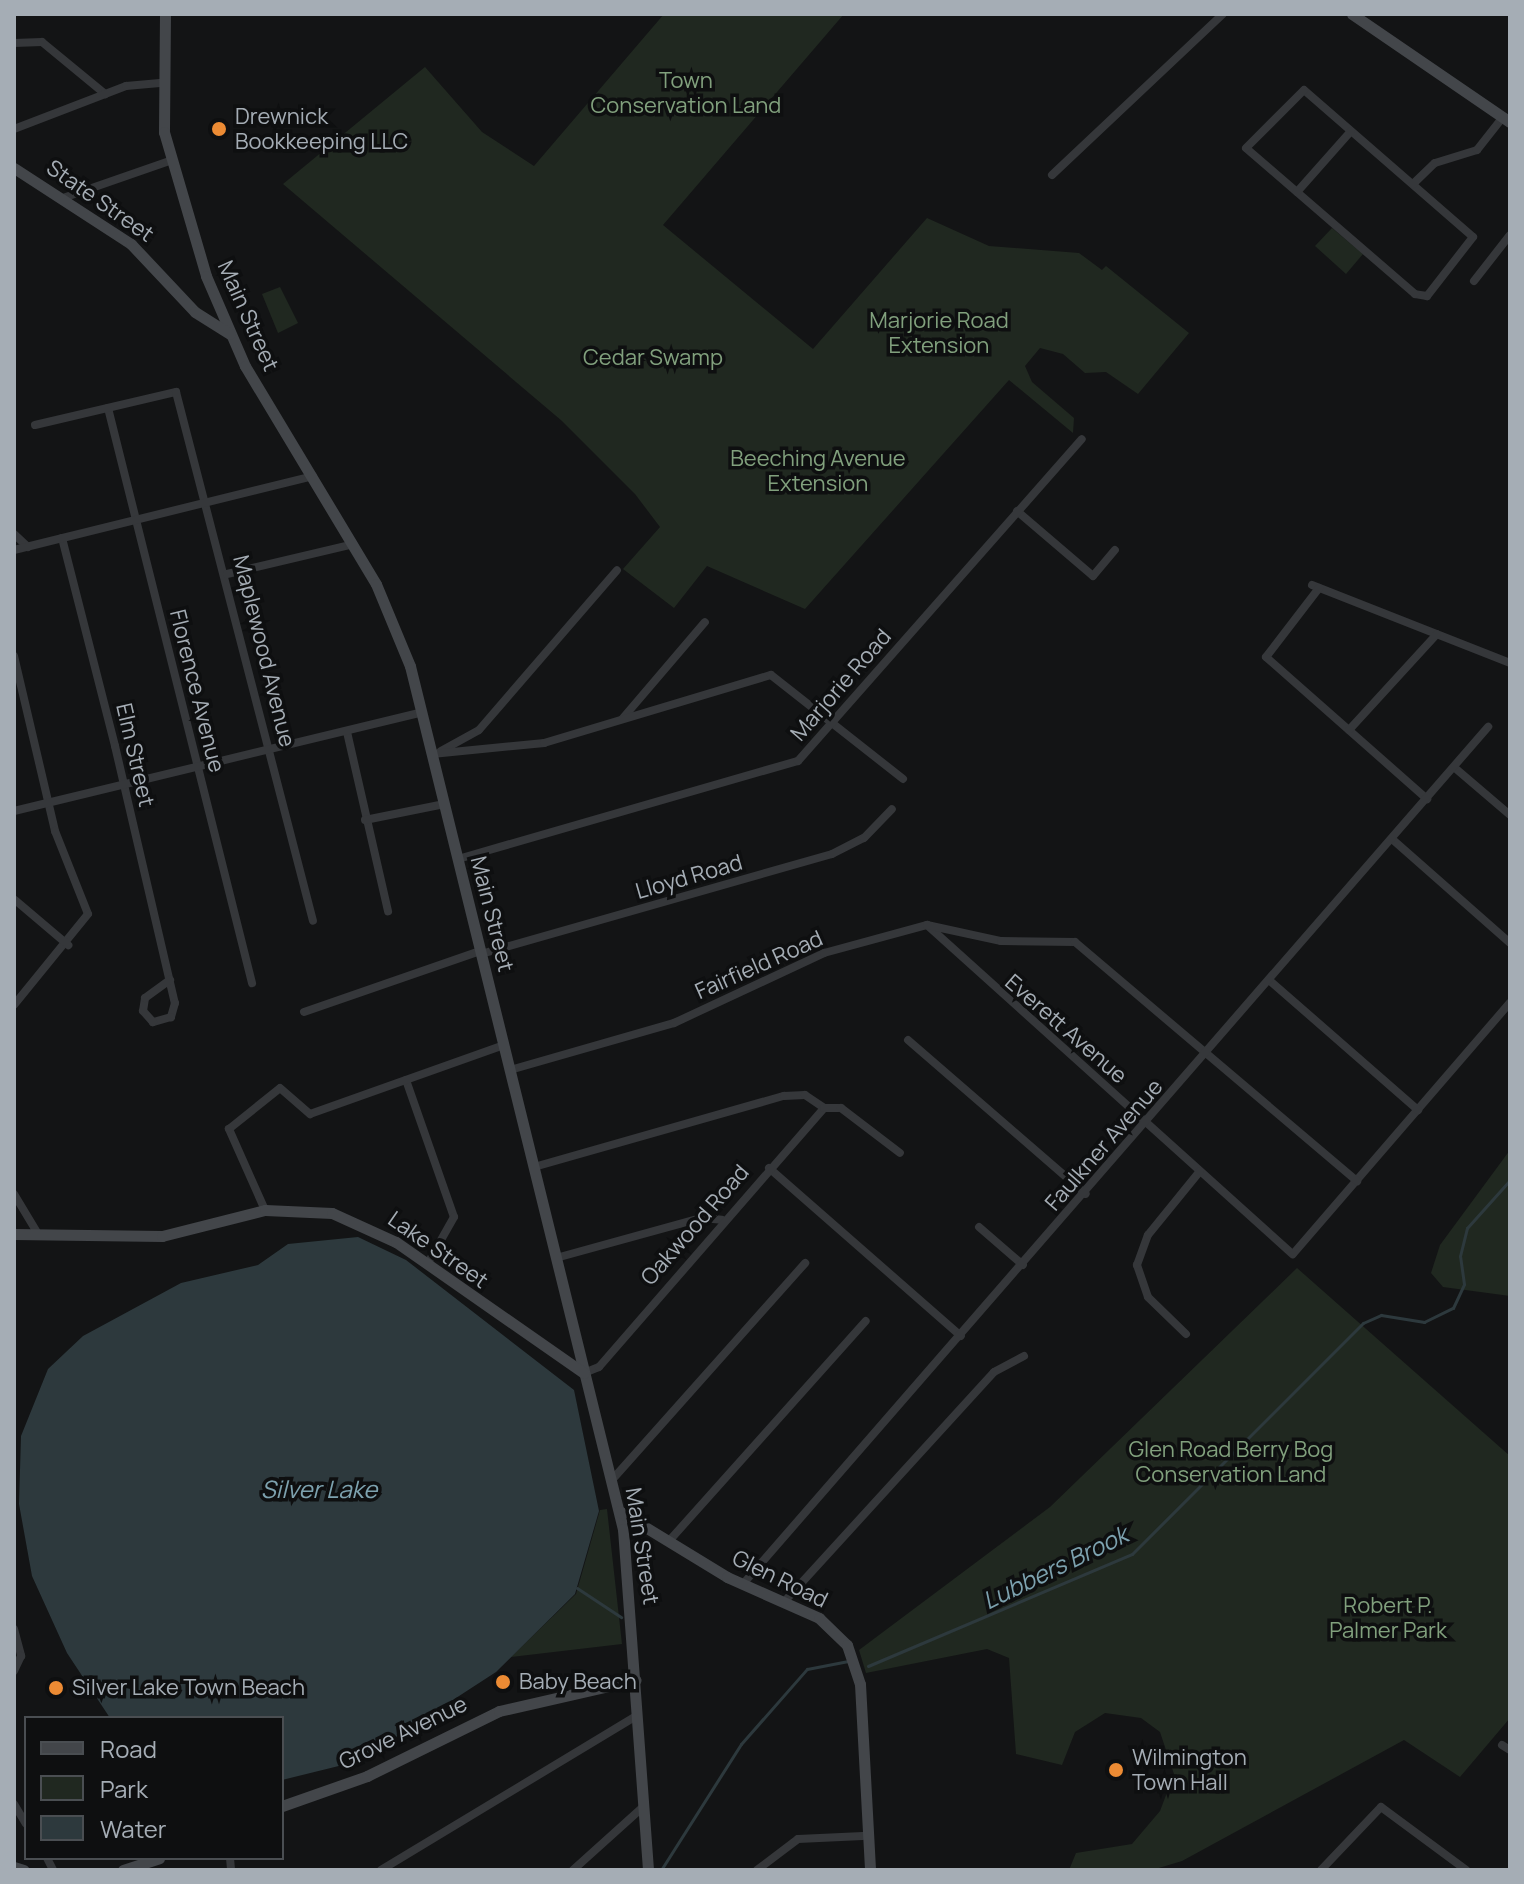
<!DOCTYPE html>
<style>
body{margin:0}
#map{position:relative;width:1524px;height:1884px;overflow:hidden;background:#131415;font-family:Manrope,sans-serif}
div>[style]{position:absolute}
[style*='--x']{left:calc(var(--x)*1px);top:calc(var(--y)*1px);width:calc(var(--w)*1px);rotate:calc(var(--a)*1deg)}
.green>*{inset:0;background:#202820}
.water>*{inset:0;background:#2d393d}
.stream>*{height:3px;margin:-1.5px;padding:0 1.5px;transform-origin:1.5px;border-radius:1.5px;background:#2d393d}
.street>*{height:8px;margin:-4px;padding:0 4px;transform-origin:4px;border-radius:4px;background:#35373a}
.secondary>*{height:11px;margin:-5.5px;padding:0 5.5px;transform-origin:5.5px;border-radius:5.5px;background:#43464a}
.dots>*{width:22px;height:22px;translate:-50% -50%;box-sizing:border-box;border:4px solid #0e0f10;border-radius:50%}
span{translate:-50% -50%;white-space:nowrap;text-align:center;line-height:1.15;-webkit-text-stroke:7px #0e0f10;paint-order:stroke}
.park-label{font-size:22px;color:#81a07d}
.poi-label{font-size:22px;color:#a5adb5}
.left{translate:0 -50%;text-align:left}
.street-label{font-size:22px;color:#a5adb5}
.water-label{font-size:24px;color:#7da2af;font-style:italic}
.frame{position:absolute;inset:0;border:16px solid #a5adb5;pointer-events:none}
.legend{position:absolute;left:24px;top:1716px;width:260px;height:144px;box-sizing:border-box;background:#0e0f10;border:2px solid #4a4e52;margin:0;padding:10px 14px;list-style:none;font-size:24px;color:#a5adb5}
.legend li{display:flex;align-items:center;gap:16px;height:40px}
.legend b{width:40px;border:2px solid #4a4e52}
</style>
<div id="map">
<div class="green">
<div style="clip-path:polygon(664px 14px,844px 14px,663px 225px,813px 349px,927px 218px,989px 246px,1079px 253px,1102px 270px,1106px 266px,1189px 333px,1138px 394px,1106px 372px,1085px 373px,1063px 354px,1040px 348px,1025px 366px,1032px 382px,1074px 418px,1073px 433px,1009px 380px,805px 609px,707px 566px,674px 608px,623px 569px,660px 527px,635px 494px,562px 421px,283px 184px,425px 67px,482px 132px,534px 166px)"></div>
<div style="clip-path:polygon(1332px 228px,1363px 254px,1346px 274px,1315px 246px)"></div>
<div style="clip-path:polygon(280px 287px,298px 323px,278px 333px,262px 294px)"></div>
<div style="clip-path:polygon(1510px 1150px,1510px 1296px,1443px 1287px,1431px 1273px,1440px 1245px)"></div>
<div style="clip-path:polygon(1297px 1268px,1510px 1456px,1510px 1718px,1460px 1777px,1404px 1740px,1182px 1861px,1152px 1870px,1069px 1870px,1076px 1853px,1132px 1844px,1160px 1811px,1174px 1774px,1160px 1732px,1141px 1718px,1105px 1713px,1075px 1732px,1062px 1765px,1016px 1754px,1009px 1658px,987px 1649px,866px 1673px,859px 1650px,1050px 1507px)"></div>
<div style="clip-path:polygon(607px 1509px,622px 1644px,511px 1657px,576px 1594px,600px 1510px)"></div>
</div>
<div class="water">
<div style="clip-path:polygon(358px 1237px,406px 1260px,574px 1390px,599px 1511px,575px 1594px,496px 1672px,359px 1761px,282px 1780px,282px 1718px,110px 1718px,67px 1653px,32px 1576px,19px 1504px,21px 1436px,48px 1369px,83px 1336px,181px 1283px,258px 1265px,288px 1244px)"></div>
</div>
<div class="stream">
<div style="--x:577;--y:1588;--w:53;--a:33.4"></div>
<div style="--x:868;--y:1666;--w:287;--a:-23"></div>
<div style="--x:1132;--y:1554;--w:327;--a:-45"></div>
<div style="--x:1363;--y:1323;--w:20;--a:-24"></div>
<div style="--x:1381;--y:1315;--w:44;--a:9.2"></div>
<div style="--x:1424;--y:1322;--w:32;--a:-26"></div>
<div style="--x:1453;--y:1308;--w:26;--a:-65"></div>
<div style="--x:1464;--y:1284;--w:28;--a:-98"></div>
<div style="--x:1460;--y:1256;--w:29;--a:-76"></div>
<div style="--x:1467;--y:1228;--w:64;--a:-48.1"></div>
<div style="--x:661;--y:1870;--w:149;--a:-57.6"></div>
<div style="--x:741;--y:1744;--w:100;--a:-48.7"></div>
<div style="--x:807;--y:1669;--w:42;--a:-11"></div>
</div>
<div class="street">
<div style="--x:14;--y:43;--w:28;--a:-2"></div>
<div style="--x:42;--y:42;--w:82;--a:39.5"></div>
<div style="--x:1304;--y:90;--w:224;--a:41"></div>
<div style="--x:1473;--y:237;--w:75;--a:127.9"></div>
<div style="--x:1427;--y:296;--w:12;--a:-171"></div>
<div style="--x:1415;--y:294;--w:223;--a:-139.2"></div>
<div style="--x:1246;--y:148;--w:82;--a:-45"></div>
<div style="--x:14;--y:129;--w:120;--a:-21"></div>
<div style="--x:126;--y:86;--w:34;--a:-5"></div>
<div style="--x:1052;--y:175;--w:235;--a:-43.3"></div>
<div style="--x:1413;--y:184;--w:30;--a:-44"></div>
<div style="--x:1435;--y:163;--w:44;--a:-17.2"></div>
<div style="--x:1477;--y:150;--w:42;--a:-51.8"></div>
<div style="--x:1297;--y:192;--w:81;--a:-48.5"></div>
<div style="--x:63;--y:198;--w:112;--a:-19.2"></div>
<div style="--x:1474;--y:281;--w:58;--a:-52"></div>
<div style="--x:108;--y:408;--w:593;--a:75.94"></div>
<div style="--x:35;--y:425;--w:145;--a:-13.2"></div>
<div style="--x:176;--y:392;--w:546;--a:75.48"></div>
<div style="--x:1017;--y:511;--w:100;--a:40.5"></div>
<div style="--x:1093;--y:576;--w:34;--a:-50"></div>
<div style="--x:14;--y:534;--w:19;--a:43"></div>
<div style="--x:62;--y:538;--w:215;--a:75.7"></div>
<div style="--x:115;--y:746;--w:264;--a:76.9"></div>
<div style="--x:175;--y:1003;--w:15;--a:106"></div>
<div style="--x:171;--y:1017;--w:19;--a:164"></div>
<div style="--x:153;--y:1022;--w:15;--a:-132"></div>
<div style="--x:143;--y:1011;--w:13;--a:-81"></div>
<div style="--x:145;--y:998;--w:31;--a:-36"></div>
<div style="--x:14;--y:550;--w:308;--a:-13.9"></div>
<div style="--x:227;--y:574;--w:130;--a:-13.3"></div>
<div style="--x:1312;--y:585;--w:213;--a:21.5"></div>
<div style="--x:1319;--y:588;--w:87;--a:127.5"></div>
<div style="--x:1266;--y:657;--w:215;--a:41.4"></div>
<div style="--x:14;--y:656;--w:180;--a:76.8"></div>
<div style="--x:55;--y:831;--w:89;--a:68.3"></div>
<div style="--x:88;--y:914;--w:117;--a:129.1"></div>
<div style="--x:623;--y:718;--w:126;--a:-49.5"></div>
<div style="--x:1349;--y:730;--w:130;--a:-47.5"></div>
<div style="--x:347;--y:732;--w:184;--a:77.1"></div>
<div style="--x:441;--y:751;--w:43;--a:-28.9"></div>
<div style="--x:479;--y:730;--w:211;--a:-49.2"></div>
<div style="--x:432;--y:754;--w:113;--a:-5.6"></div>
<div style="--x:544;--y:743;--w:237;--a:-16.7"></div>
<div style="--x:771;--y:675;--w:168;--a:38.2"></div>
<div style="--x:1455;--y:768;--w:72;--a:40.5"></div>
<div style="--x:14;--y:811;--w:420;--a:-13.6"></div>
<div style="--x:365;--y:820;--w:81;--a:-11.4"></div>
<div style="--x:1392;--y:839;--w:157;--a:41.4"></div>
<div style="--x:458;--y:859;--w:354;--a:-16.1"></div>
<div style="--x:798;--y:761;--w:429;--a:-48.6"></div>
<div style="--x:15;--y:900;--w:70;--a:40.3"></div>
<div style="--x:927;--y:925;--w:492;--a:42"></div>
<div style="--x:1293;--y:1254;--w:332;--a:-49.2"></div>
<div style="--x:481;--y:954;--w:365;--a:-15.9"></div>
<div style="--x:832;--y:854;--w:36;--a:-27"></div>
<div style="--x:864;--y:838;--w:40;--a:-46"></div>
<div style="--x:1269;--y:980;--w:198;--a:41.1"></div>
<div style="--x:304;--y:1012;--w:186;--a:-19.1"></div>
<div style="--x:908;--y:1040;--w:235;--a:40.9"></div>
<div style="--x:510;--y:1070;--w:171;--a:-16"></div>
<div style="--x:674;--y:1023;--w:166;--a:-25"></div>
<div style="--x:824;--y:953;--w:107;--a:-15.2"></div>
<div style="--x:927;--y:925;--w:76;--a:12.2"></div>
<div style="--x:1001;--y:941;--w:74;--a:0.8"></div>
<div style="--x:1075;--y:942;--w:370;--a:40.3"></div>
<div style="--x:406;--y:1080;--w:145;--a:70.7"></div>
<div style="--x:454;--y:1217;--w:53;--a:119.5"></div>
<div style="--x:534;--y:1167;--w:260;--a:-15.9"></div>
<div style="--x:784;--y:1096;--w:21;--a:-3"></div>
<div style="--x:805;--y:1095;--w:23;--a:34"></div>
<div style="--x:769;--y:1168;--w:255;--a:41.2"></div>
<div style="--x:14;--y:1194;--w:47;--a:59"></div>
<div style="--x:265;--y:1210;--w:89;--a:-114"></div>
<div style="--x:229;--y:1129;--w:65;--a:-38.8"></div>
<div style="--x:280;--y:1088;--w:40;--a:41"></div>
<div style="--x:310;--y:1114;--w:206;--a:-19.6"></div>
<div style="--x:979;--y:1227;--w:58;--a:40.8"></div>
<div style="--x:556;--y:1258;--w:150;--a:-15.4"></div>
<div style="--x:701;--y:1218;--w:21;--a:5"></div>
<div style="--x:1186;--y:1334;--w:53;--a:-135.8"></div>
<div style="--x:1148;--y:1297;--w:34;--a:-109"></div>
<div style="--x:1137;--y:1265;--w:32;--a:-70"></div>
<div style="--x:1148;--y:1235;--w:82;--a:-50.9"></div>
<div style="--x:584;--y:1373;--w:16;--a:-22"></div>
<div style="--x:599;--y:1367;--w:343;--a:-49"></div>
<div style="--x:824;--y:1108;--w:17;--a:0"></div>
<div style="--x:841;--y:1108;--w:74;--a:37.3"></div>
<div style="--x:611;--y:1481;--w:292;--a:-48.3"></div>
<div style="--x:669;--y:1541;--w:295;--a:-48.2"></div>
<div style="--x:743;--y:1584;--w:1136;--a:-49"></div>
<div style="--x:784;--y:1602;--w:311;--a:-47.6"></div>
<div style="--x:994;--y:1372;--w:34;--a:-28"></div>
<div style="--x:14;--y:1629;--w:28;--a:75"></div>
<div style="--x:21;--y:1656;--w:17;--a:115"></div>
<div style="--x:1502;--y:1745;--w:9;--a:32"></div>
<div style="--x:14;--y:1804;--w:23;--a:59"></div>
<div style="--x:47;--y:1858;--w:13;--a:63"></div>
<div style="--x:230;--y:1858;--w:12;--a:85"></div>
<div style="--x:381;--y:1870;--w:300;--a:-31.1"></div>
<div style="--x:573;--y:1870;--w:96;--a:-42"></div>
<div style="--x:757;--y:1870;--w:51;--a:-37.1"></div>
<div style="--x:798;--y:1839;--w:65;--a:-2.6"></div>
<div style="--x:1321;--y:1870;--w:87;--a:-46.4"></div>
<div style="--x:1381;--y:1807;--w:106;--a:36.5"></div>
</div>
<div class="secondary">
<div style="--x:165;--y:14;--w:118;--a:90.5"></div>
<div style="--x:164;--y:132;--w:150;--a:73.7"></div>
<div style="--x:206;--y:276;--w:98;--a:66.6"></div>
<div style="--x:245;--y:366;--w:254;--a:59"></div>
<div style="--x:376;--y:584;--w:89;--a:67.5"></div>
<div style="--x:410;--y:666;--w:889;--a:76.14"></div>
<div style="--x:623;--y:1529;--w:342;--a:85.8"></div>
<div style="--x:1352;--y:14;--w:191;--a:34.4"></div>
<div style="--x:14;--y:168;--w:140;--a:33"></div>
<div style="--x:131;--y:244;--w:93;--a:46.7"></div>
<div style="--x:195;--y:312;--w:41;--a:32.2"></div>
<div style="--x:14;--y:1234;--w:148;--a:0.8"></div>
<div style="--x:162;--y:1236;--w:106;--a:-14.2"></div>
<div style="--x:265;--y:1210;--w:67;--a:2.6"></div>
<div style="--x:332;--y:1213;--w:70;--a:24.4"></div>
<div style="--x:396;--y:1242;--w:229;--a:34.9"></div>
<div style="--x:619;--y:1511;--w:127;--a:31.4"></div>
<div style="--x:727;--y:1577;--w:101;--a:24"></div>
<div style="--x:819;--y:1618;--w:39;--a:44"></div>
<div style="--x:847;--y:1645;--w:41;--a:71.6"></div>
<div style="--x:860;--y:1684;--w:186;--a:86.9"></div>
<div style="--x:282;--y:1806;--w:90;--a:-19.4"></div>
<div style="--x:367;--y:1776;--w:147;--a:-26.2"></div>
<div style="--x:499;--y:1711;--w:140;--a:-12.8"></div>
<div style="--x:14;--y:1867;--w:10;--a:17"></div>
<div style="--x:123;--y:1870;--w:38;--a:-18"></div>
</div>
<div class="dots">
<div style="left:219px;top:129px;background:#ec8b34"></div>
<div style="left:503px;top:1682px;background:#ec8b34"></div>
<div style="left:56px;top:1688px;background:#ec8b34"></div>
<div style="left:1116px;top:1770px;background:#ec8b34"></div>
</div>
<div class="park-label">
<span style="left:686px;top:93px">Town<br>Conservation Land</span>
<span style="left:939px;top:333px">Marjorie Road<br>Extension</span>
<span style="left:653px;top:358px">Cedar Swamp</span>
<span style="left:818px;top:471px">Beeching Avenue<br>Extension</span>
<span style="left:1231px;top:1462px">Glen Road Berry Bog<br>Conservation Land</span>
<span style="left:1388px;top:1618px">Robert P.<br>Palmer Park</span>
</div>
<div class="poi-label">
<span class="left" style="left:235px;top:129px">Drewnick<br>Bookkeeping LLC</span>
<span class="left" style="left:519px;top:1682px">Baby Beach</span>
<span class="left" style="left:72px;top:1688px">Silver Lake Town Beach</span>
<span class="left" style="left:1132px;top:1770px">Wilmington<br>Town Hall</span>
</div>
<div class="street-label">
<span style="left:100px;top:201px;rotate:35deg">State Street</span>
<span style="left:248px;top:316px;rotate:66deg">Main Street</span>
<span style="left:264px;top:651px;rotate:76deg">Maplewood Avenue</span>
<span style="left:841px;top:685px;rotate:-49deg">Marjorie Road</span>
<span style="left:197px;top:691px;rotate:76deg">Florence Avenue</span>
<span style="left:135px;top:755px;rotate:77deg">Elm Street</span>
<span style="left:689px;top:877px;rotate:-16deg">Lloyd Road</span>
<span style="left:492px;top:914px;rotate:76deg">Main Street</span>
<span style="left:759px;top:965px;rotate:-24deg">Fairfield Road</span>
<span style="left:1066px;top:1029px;rotate:41deg">Everett Avenue</span>
<span style="left:1104px;top:1145px;rotate:-49deg">Faulkner Avenue</span>
<span style="left:695px;top:1225px;rotate:-49deg">Oakwood Road</span>
<span style="left:438px;top:1250px;rotate:35deg">Lake Street</span>
<span style="left:642px;top:1546px;rotate:81deg">Main Street</span>
<span style="left:780px;top:1579px;rotate:26deg">Glen Road</span>
<span style="left:403px;top:1733px;rotate:-26deg">Grove Avenue</span>
</div>
<div class="water-label">
<span style="left:319px;top:1489px">Silver Lake</span>
<span style="left:1055px;top:1567px;rotate:-26deg">Lubbers Brook</span>
</div>
<div class="frame"></div>
<ul class="legend">
<li><b style="height:10px;background:#43464a"></b>Road</li>
<li><b style="height:22px;background:#202820"></b>Park</li>
<li><b style="height:22px;background:#2d393d"></b>Water</li>
</ul>
</div>
